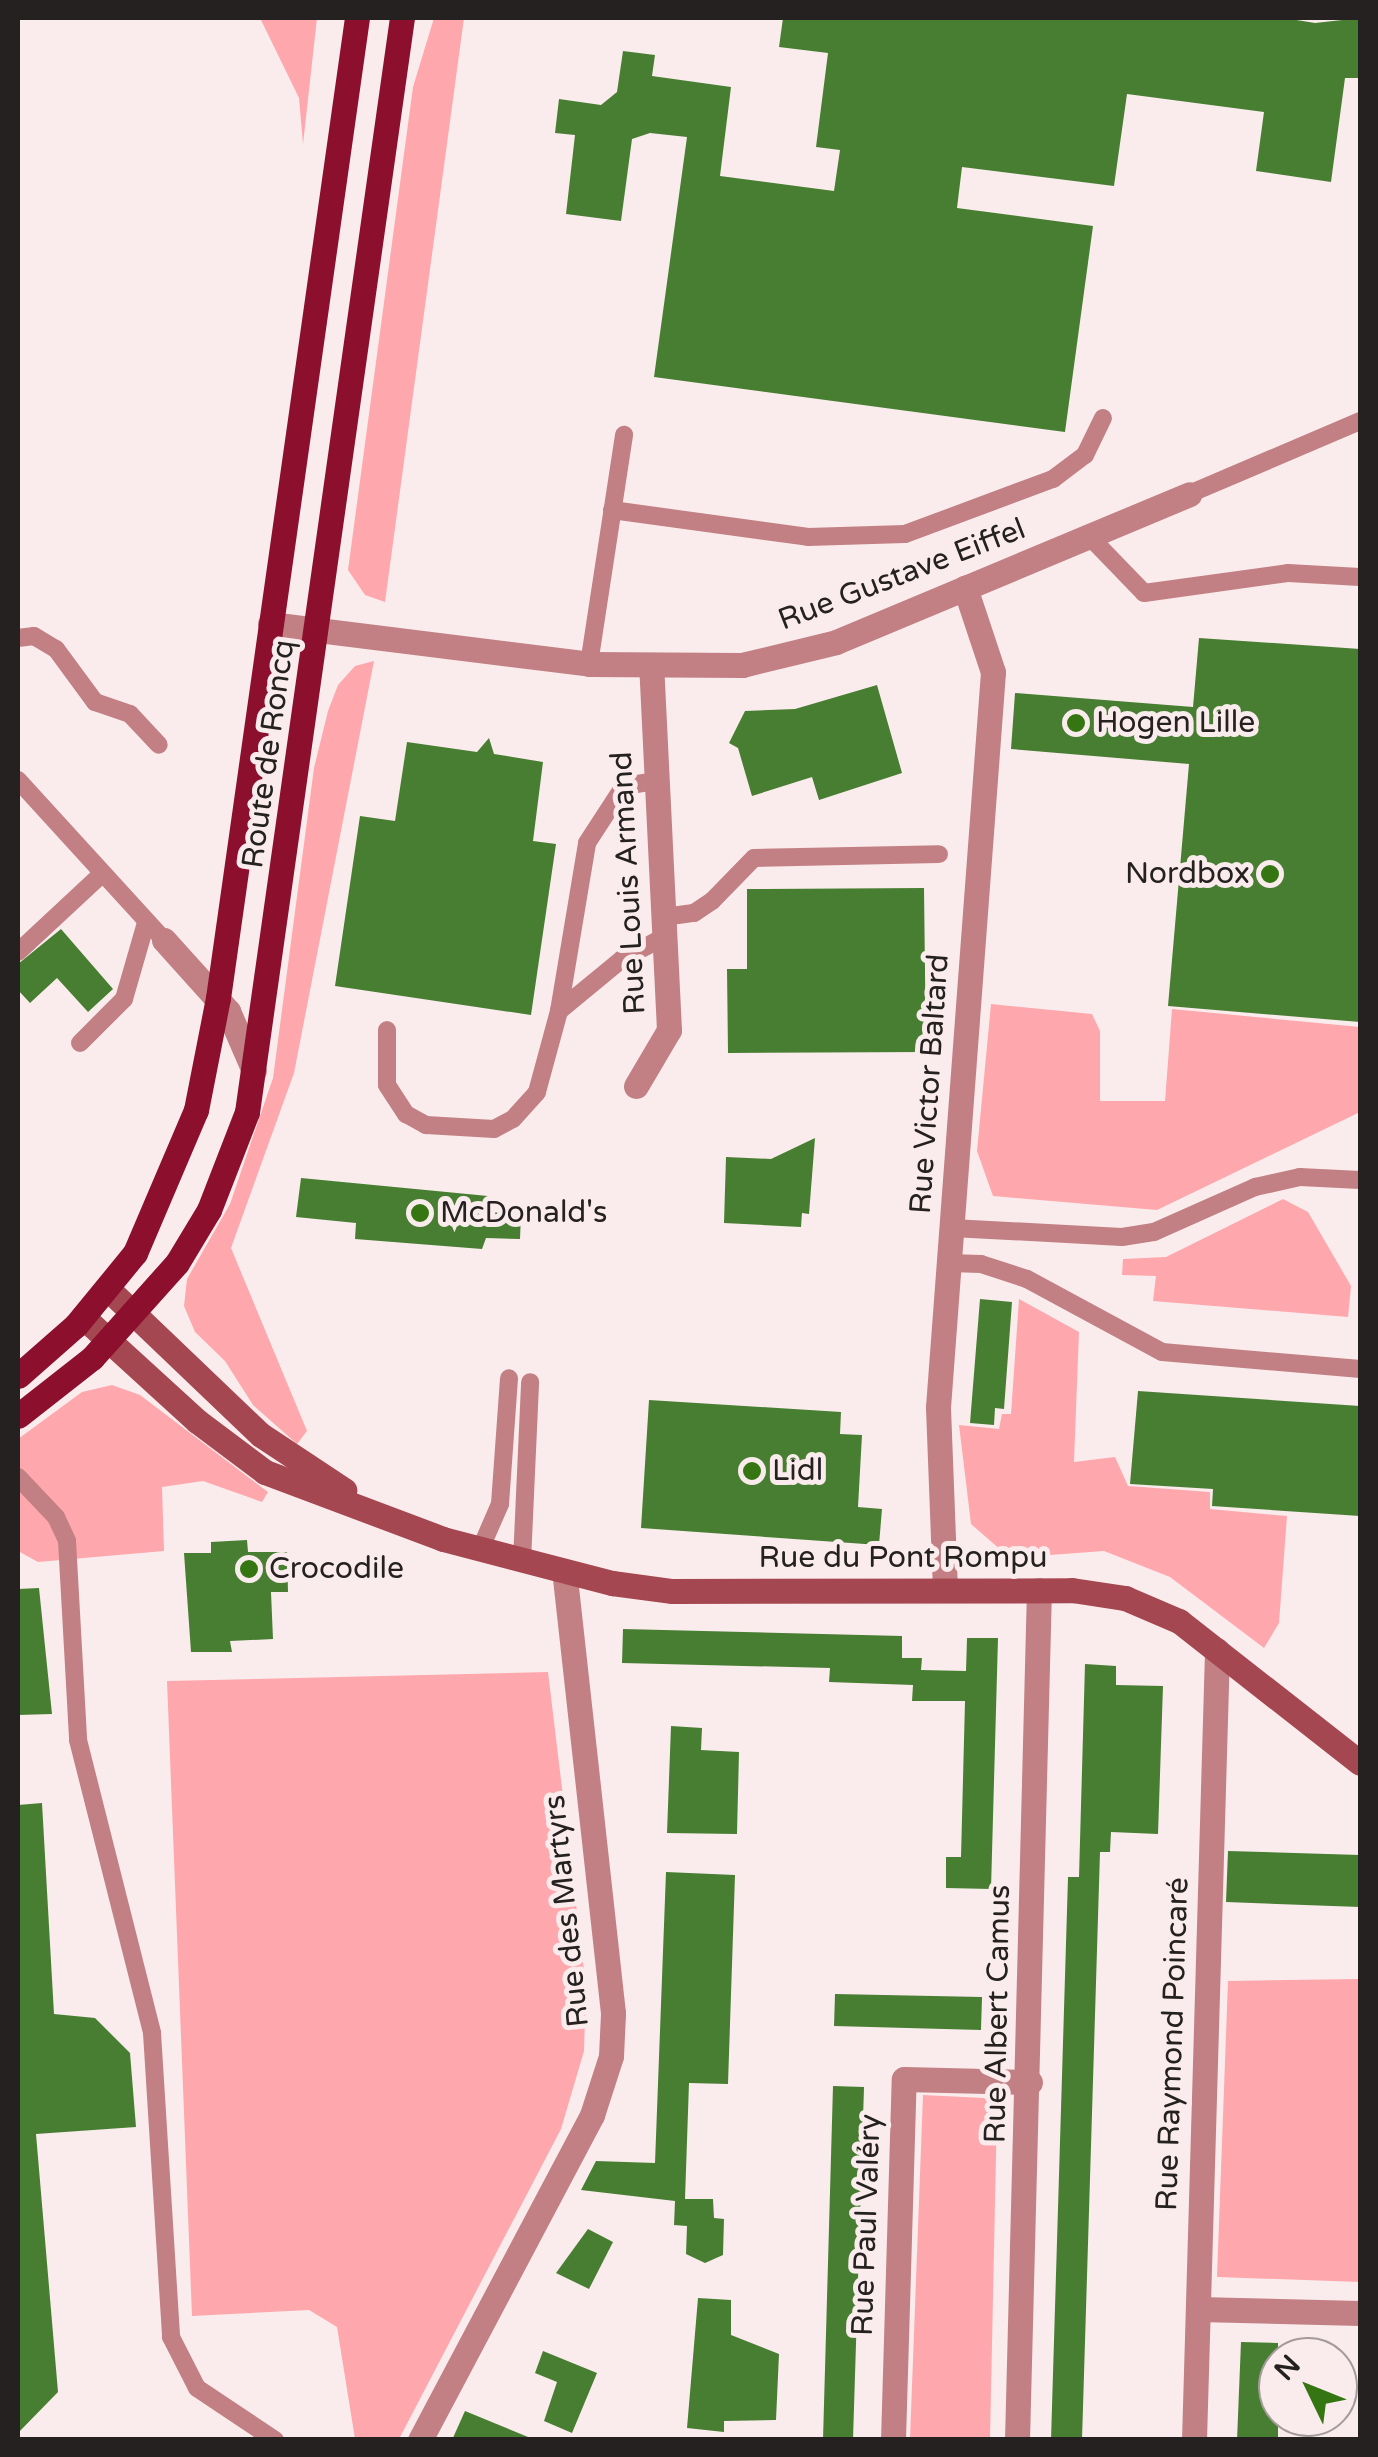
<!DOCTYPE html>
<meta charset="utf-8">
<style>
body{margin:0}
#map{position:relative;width:1378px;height:2457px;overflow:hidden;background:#faeced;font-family:"Varela Round",sans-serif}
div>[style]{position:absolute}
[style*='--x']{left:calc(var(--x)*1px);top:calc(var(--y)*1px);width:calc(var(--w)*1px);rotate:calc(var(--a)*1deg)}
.green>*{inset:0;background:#fea8ad}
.building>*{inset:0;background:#487e32}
.lane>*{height:18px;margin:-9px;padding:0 9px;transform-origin:9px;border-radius:9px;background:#c28084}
.street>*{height:25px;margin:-12.5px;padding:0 12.5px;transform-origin:12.5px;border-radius:12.5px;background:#c28084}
.secondary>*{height:25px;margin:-12.5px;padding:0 12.5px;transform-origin:12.5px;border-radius:12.5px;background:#a54751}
.primary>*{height:25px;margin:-12.5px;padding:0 12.5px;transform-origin:12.5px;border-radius:12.5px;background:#8c0f2e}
.dots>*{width:28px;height:28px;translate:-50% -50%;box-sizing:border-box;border:5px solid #faeced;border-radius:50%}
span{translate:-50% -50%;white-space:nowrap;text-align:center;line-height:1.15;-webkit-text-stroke:10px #faeced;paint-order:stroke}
.street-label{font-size:30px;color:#252121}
.poi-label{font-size:30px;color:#252121}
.left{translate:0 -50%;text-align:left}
.right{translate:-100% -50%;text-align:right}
.frame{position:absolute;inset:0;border:20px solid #252121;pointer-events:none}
.north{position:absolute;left:1258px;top:2337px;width:100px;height:100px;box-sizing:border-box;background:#faeced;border:2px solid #a59b9b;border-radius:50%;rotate:313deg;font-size:28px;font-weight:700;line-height:40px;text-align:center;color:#252121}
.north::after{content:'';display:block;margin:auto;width:35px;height:45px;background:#357613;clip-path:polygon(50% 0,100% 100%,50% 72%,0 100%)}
</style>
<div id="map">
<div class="green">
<div style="clip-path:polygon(260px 18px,317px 18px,303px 144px,299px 98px)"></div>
<div style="clip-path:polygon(434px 18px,464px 18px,385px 602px,365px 595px,348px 570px,413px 87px)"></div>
<div style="clip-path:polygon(374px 661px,294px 1073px,231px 1248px,307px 1431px,297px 1444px,253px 1405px,225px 1361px,195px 1332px,184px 1306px,187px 1279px,230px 1204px,273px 1078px,314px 768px,328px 711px,338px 685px,355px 666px)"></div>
<div style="clip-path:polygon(991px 1004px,1092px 1014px,1100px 1031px,1100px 1101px,1165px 1101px,1172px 1009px,1360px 1027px,1360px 1112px,1157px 1210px,993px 1196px,977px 1151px)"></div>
<div style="clip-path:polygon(1283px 1199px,1308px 1212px,1351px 1286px,1348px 1317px,1153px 1301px,1156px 1276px,1122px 1275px,1123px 1259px,1166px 1257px)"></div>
<div style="clip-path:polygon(1019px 1299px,1079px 1332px,1074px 1462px,1115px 1457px,1128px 1486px,1210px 1492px,1210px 1509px,1287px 1516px,1279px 1623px,1264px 1648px,1170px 1577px,1104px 1551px,1010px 1558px,971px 1524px,959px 1425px,999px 1429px,1002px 1414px,1011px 1414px)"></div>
<div style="clip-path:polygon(112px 1385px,140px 1395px,268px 1492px,262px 1502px,203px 1481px,162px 1487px,164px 1551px,38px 1562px,18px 1551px,18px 1439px,82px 1392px)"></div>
<div style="clip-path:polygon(548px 1672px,586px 1987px,584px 2051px,561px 2129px,399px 2439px,355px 2439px,337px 2327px,309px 2310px,192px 2316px,167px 1681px)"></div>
<div style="clip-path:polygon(1360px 1979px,1360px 2282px,1217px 2277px,1228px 1981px)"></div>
<div style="clip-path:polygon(923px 2095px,984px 2098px,997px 2108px,990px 2439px,910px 2439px)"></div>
</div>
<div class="building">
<div style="clip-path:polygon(783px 18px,1284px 18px,1315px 23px,1360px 18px,1360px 78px,1345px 78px,1331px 182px,1256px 171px,1264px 112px,1127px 94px,1114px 186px,962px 167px,957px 208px,1093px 226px,1065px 432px,654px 377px,687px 137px,650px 133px,632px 139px,621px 221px,566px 214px,575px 135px,555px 133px,559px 99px,601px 105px,617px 92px,623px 51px,655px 55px,652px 76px,731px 87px,720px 176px,834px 191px,840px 150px,816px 147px,828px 53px,779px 47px)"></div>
<div style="clip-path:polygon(1199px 638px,1360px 649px,1360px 1022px,1168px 1006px,1189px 764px,1011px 749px,1015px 693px,1193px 707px)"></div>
<div style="clip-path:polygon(877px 685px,902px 773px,819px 800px,812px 777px,752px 796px,738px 748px,729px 743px,745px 711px,795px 709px)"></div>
<div style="clip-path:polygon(489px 738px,494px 754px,543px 762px,533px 841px,556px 844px,531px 1015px,335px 986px,360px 816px,395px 821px,407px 742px,477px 752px)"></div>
<div style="clip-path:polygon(924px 888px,926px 1052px,728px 1053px,727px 969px,747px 969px,747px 889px)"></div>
<div style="clip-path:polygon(61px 929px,113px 989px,88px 1012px,57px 978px,30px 1003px,18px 990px,18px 964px)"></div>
<div style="clip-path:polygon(815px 1138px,809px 1214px,802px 1213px,801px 1227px,724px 1223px,726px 1157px,771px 1159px)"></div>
<div style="clip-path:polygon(301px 1178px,488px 1196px,487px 1212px,521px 1214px,520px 1239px,486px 1238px,482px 1249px,355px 1239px,356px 1223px,296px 1217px)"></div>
<div style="clip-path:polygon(980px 1299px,1012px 1302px,1004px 1409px,995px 1408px,994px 1425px,970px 1423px)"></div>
<div style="clip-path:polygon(1138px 1391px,1360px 1406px,1360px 1516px,1212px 1506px,1213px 1489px,1130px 1484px)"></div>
<div style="clip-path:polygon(649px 1400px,841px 1412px,840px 1434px,862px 1435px,858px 1507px,882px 1509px,879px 1545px,641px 1528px)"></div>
<div style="clip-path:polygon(247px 1540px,248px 1552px,287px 1552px,288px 1592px,271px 1592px,273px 1639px,230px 1641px,232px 1652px,191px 1652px,184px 1553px,211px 1553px,211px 1542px)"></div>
<div style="clip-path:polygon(39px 1588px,52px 1714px,18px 1715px,18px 1589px)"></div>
<div style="clip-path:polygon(623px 1629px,902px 1636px,902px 1658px,922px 1658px,921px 1670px,966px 1671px,967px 1638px,998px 1638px,991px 1889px,946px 1888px,946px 1857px,961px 1857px,965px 1701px,912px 1701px,913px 1685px,829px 1682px,830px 1668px,622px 1663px)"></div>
<div style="clip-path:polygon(1085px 1664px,1116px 1666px,1116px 1685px,1163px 1686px,1158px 1834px,1111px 1832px,1110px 1852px,1100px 1852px,1082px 2440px,1051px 2440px,1068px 1877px,1079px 1877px)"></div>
<div style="clip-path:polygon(671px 1726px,702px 1728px,701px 1750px,739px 1752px,737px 1834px,667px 1833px)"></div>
<div style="clip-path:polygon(42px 1803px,54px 2014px,95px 2018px,130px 2053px,136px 2127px,36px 2134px,58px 2392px,18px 2433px,18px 1805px)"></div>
<div style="clip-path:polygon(1228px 1851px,1360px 1855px,1360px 1907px,1226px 1902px)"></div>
<div style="clip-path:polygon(666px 1872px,735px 1875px,728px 2084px,689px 2083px,685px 2199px,713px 2199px,714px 2218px,724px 2219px,723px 2255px,705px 2263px,686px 2254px,687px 2226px,674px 2225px,675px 2201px,581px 2190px,596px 2161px,655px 2163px)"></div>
<div style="clip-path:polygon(835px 1994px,982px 1997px,981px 2030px,834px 2026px)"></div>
<div style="clip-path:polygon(833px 2086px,864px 2087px,853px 2440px,823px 2440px)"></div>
<div style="clip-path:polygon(588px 2229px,613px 2242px,589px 2289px,556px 2273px)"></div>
<div style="clip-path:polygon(698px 2298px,731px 2300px,731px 2335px,779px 2354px,776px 2420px,724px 2421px,724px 2432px,687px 2428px)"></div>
<div style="clip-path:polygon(1241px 2342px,1278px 2343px,1278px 2440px,1237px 2440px)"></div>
<div style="clip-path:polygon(543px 2351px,597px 2373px,572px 2433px,544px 2421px,557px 2382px,535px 2373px)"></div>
<div style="clip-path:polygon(465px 2411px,533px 2439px,533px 2440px,452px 2440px)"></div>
</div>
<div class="lane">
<div style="--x:1189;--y:494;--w:186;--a:-23.1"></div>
<div style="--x:612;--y:510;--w:198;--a:7.8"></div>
<div style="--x:808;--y:537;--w:97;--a:-1.8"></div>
<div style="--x:905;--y:534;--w:158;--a:-20.4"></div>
<div style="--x:1053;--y:479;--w:40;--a:-37"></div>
<div style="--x:1085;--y:455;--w:41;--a:-64.1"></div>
<div style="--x:1089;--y:536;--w:79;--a:46"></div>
<div style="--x:1144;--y:593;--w:145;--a:-7.9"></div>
<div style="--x:1288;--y:573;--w:72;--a:3.2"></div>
<div style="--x:18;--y:638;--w:16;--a:-7"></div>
<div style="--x:34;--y:636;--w:26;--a:31"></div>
<div style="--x:56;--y:649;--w:66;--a:53.7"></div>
<div style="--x:95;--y:702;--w:37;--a:19"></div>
<div style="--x:130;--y:714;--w:42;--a:46.9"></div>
<div style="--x:589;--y:664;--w:232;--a:-81.3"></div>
<div style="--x:18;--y:780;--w:217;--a:47.6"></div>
<div style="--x:664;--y:917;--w:30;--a:-8"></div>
<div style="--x:694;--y:913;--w:22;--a:-34"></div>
<div style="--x:712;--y:901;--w:60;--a:-45.7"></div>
<div style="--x:754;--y:858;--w:185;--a:-1.2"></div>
<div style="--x:18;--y:952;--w:115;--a:-42.9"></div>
<div style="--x:559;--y:1011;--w:170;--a:-80.5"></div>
<div style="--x:587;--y:843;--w:68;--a:-57"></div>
<div style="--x:624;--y:786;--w:33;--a:-9"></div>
<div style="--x:387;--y:1030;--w:55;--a:90"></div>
<div style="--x:387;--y:1085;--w:35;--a:57"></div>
<div style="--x:406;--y:1114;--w:23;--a:29"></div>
<div style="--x:426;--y:1125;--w:68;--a:3.4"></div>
<div style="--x:494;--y:1129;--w:21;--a:-28"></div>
<div style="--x:513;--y:1119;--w:36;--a:-48"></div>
<div style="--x:537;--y:1092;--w:84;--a:-74.8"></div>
<div style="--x:559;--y:1011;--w:82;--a:-39.5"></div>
<div style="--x:622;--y:959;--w:47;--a:-27.6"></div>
<div style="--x:80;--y:1043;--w:62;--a:-45"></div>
<div style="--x:124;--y:999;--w:79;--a:-73.9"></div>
<div style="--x:952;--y:1228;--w:170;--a:3"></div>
<div style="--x:1122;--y:1237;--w:32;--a:-9"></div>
<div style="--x:1154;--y:1232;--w:111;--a:-24"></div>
<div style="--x:1255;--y:1187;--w:46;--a:-12.5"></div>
<div style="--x:1300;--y:1177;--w:60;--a:2.9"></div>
<div style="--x:949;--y:1263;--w:32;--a:2"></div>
<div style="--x:981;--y:1264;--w:48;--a:18.1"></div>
<div style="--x:1027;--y:1279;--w:153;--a:28.4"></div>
<div style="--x:1162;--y:1352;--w:199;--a:4.9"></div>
<div style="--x:18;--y:1477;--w:55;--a:46.5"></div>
<div style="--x:56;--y:1517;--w:26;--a:65"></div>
<div style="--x:67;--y:1541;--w:199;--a:86.8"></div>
<div style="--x:78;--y:1740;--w:302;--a:75.8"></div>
<div style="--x:152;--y:2033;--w:305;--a:86.4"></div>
<div style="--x:171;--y:2337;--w:57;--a:63"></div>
<div style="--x:197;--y:2388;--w:94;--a:33.7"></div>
<div style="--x:480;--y:1550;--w:50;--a:-66.5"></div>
<div style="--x:500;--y:1504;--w:126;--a:-85.9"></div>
<div style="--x:522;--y:1561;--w:179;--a:-87.4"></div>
</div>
<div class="street">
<div style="--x:270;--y:624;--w:321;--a:7.1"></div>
<div style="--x:589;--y:664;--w:153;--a:0.4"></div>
<div style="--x:742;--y:665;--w:97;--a:-13.7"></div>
<div style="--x:836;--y:642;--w:383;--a:-22.7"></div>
<div style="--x:164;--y:940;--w:96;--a:48"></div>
<div style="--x:228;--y:1011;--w:65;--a:66.6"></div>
<div style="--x:636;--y:1086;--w:65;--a:-59.5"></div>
<div style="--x:669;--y:1030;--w:362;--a:-92.8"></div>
<div style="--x:945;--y:1590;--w:183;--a:-92.2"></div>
<div style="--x:938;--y:1407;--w:737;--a:-85.72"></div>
<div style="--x:993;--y:672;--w:89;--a:-108.4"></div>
<div style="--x:1198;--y:2309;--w:162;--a:1.4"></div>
<div style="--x:420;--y:2440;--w:368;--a:-62.1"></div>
<div style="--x:592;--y:2115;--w:62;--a:-72.1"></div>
<div style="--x:611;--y:2056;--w:43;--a:-87.3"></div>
<div style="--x:613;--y:2013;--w:444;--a:-96.3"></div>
<div style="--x:893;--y:2440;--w:361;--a:-88.3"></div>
<div style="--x:904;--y:2079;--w:126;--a:1.4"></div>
<div style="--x:1017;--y:2440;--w:850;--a:-88.52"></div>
<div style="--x:1194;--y:2440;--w:790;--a:-88.33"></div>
</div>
<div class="secondary">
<div style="--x:108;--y:1289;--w:211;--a:43.7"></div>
<div style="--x:261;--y:1435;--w:100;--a:33.5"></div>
<div style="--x:83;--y:1317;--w:154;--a:42.4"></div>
<div style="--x:197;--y:1421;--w:85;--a:36.9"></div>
<div style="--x:265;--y:1472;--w:190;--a:20.6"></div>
<div style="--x:443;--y:1539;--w:175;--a:14.6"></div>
<div style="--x:612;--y:1583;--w:61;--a:7.6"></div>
<div style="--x:672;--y:1591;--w:400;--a:-0.1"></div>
<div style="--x:1072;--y:1590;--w:54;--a:8.6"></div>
<div style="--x:1125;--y:1598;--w:59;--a:23.1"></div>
<div style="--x:1179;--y:1621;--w:230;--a:38.1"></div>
</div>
<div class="primary">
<div style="--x:18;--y:1376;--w:77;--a:-41.3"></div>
<div style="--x:76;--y:1325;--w:93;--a:-50.7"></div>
<div style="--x:135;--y:1253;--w:155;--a:-66.9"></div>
<div style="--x:196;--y:1110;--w:114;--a:-78.9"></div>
<div style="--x:218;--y:998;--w:990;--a:-81.93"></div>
<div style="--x:18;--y:1416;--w:94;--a:-38.1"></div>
<div style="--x:92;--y:1358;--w:127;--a:-48.2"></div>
<div style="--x:177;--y:1263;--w:62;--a:-58.9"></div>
<div style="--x:209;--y:1210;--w:105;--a:-68.8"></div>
<div style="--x:247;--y:1112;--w:1105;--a:-81.94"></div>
</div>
<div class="dots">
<div style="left:1076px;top:723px;background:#357613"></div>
<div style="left:1270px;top:874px;background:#357613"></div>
<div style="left:420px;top:1213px;background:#357613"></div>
<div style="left:752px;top:1471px;background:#357613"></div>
<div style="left:249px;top:1569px;background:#357613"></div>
</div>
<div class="street-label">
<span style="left:902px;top:575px;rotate:-21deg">Rue Gustave Eiffel</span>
<span style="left:269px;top:754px;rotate:-82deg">Route de Roncq</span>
<span style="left:629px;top:883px;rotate:-93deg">Rue Louis Armand</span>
<span style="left:930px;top:1084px;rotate:-86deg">Rue Victor Baltard</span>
<span style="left:903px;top:1558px">Rue du Pont Rompu</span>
<span style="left:567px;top:1911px;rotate:-96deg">Rue des Martyrs</span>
<span style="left:998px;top:2014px;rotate:-89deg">Rue Albert Camus</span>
<span style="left:1173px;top:2044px;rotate:-88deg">Rue Raymond Poincaré</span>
<span style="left:867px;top:2225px;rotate:-88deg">Rue Paul Valéry</span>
</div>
<div class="poi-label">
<span class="left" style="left:1096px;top:723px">Hogen Lille</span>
<span class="right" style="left:1250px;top:874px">Nordbox</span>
<span class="left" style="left:440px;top:1213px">McDonald's</span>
<span class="left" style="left:772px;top:1471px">Lidl</span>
<span class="left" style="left:269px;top:1569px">Crocodile</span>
</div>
<div class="frame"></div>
<div class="north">N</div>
</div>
